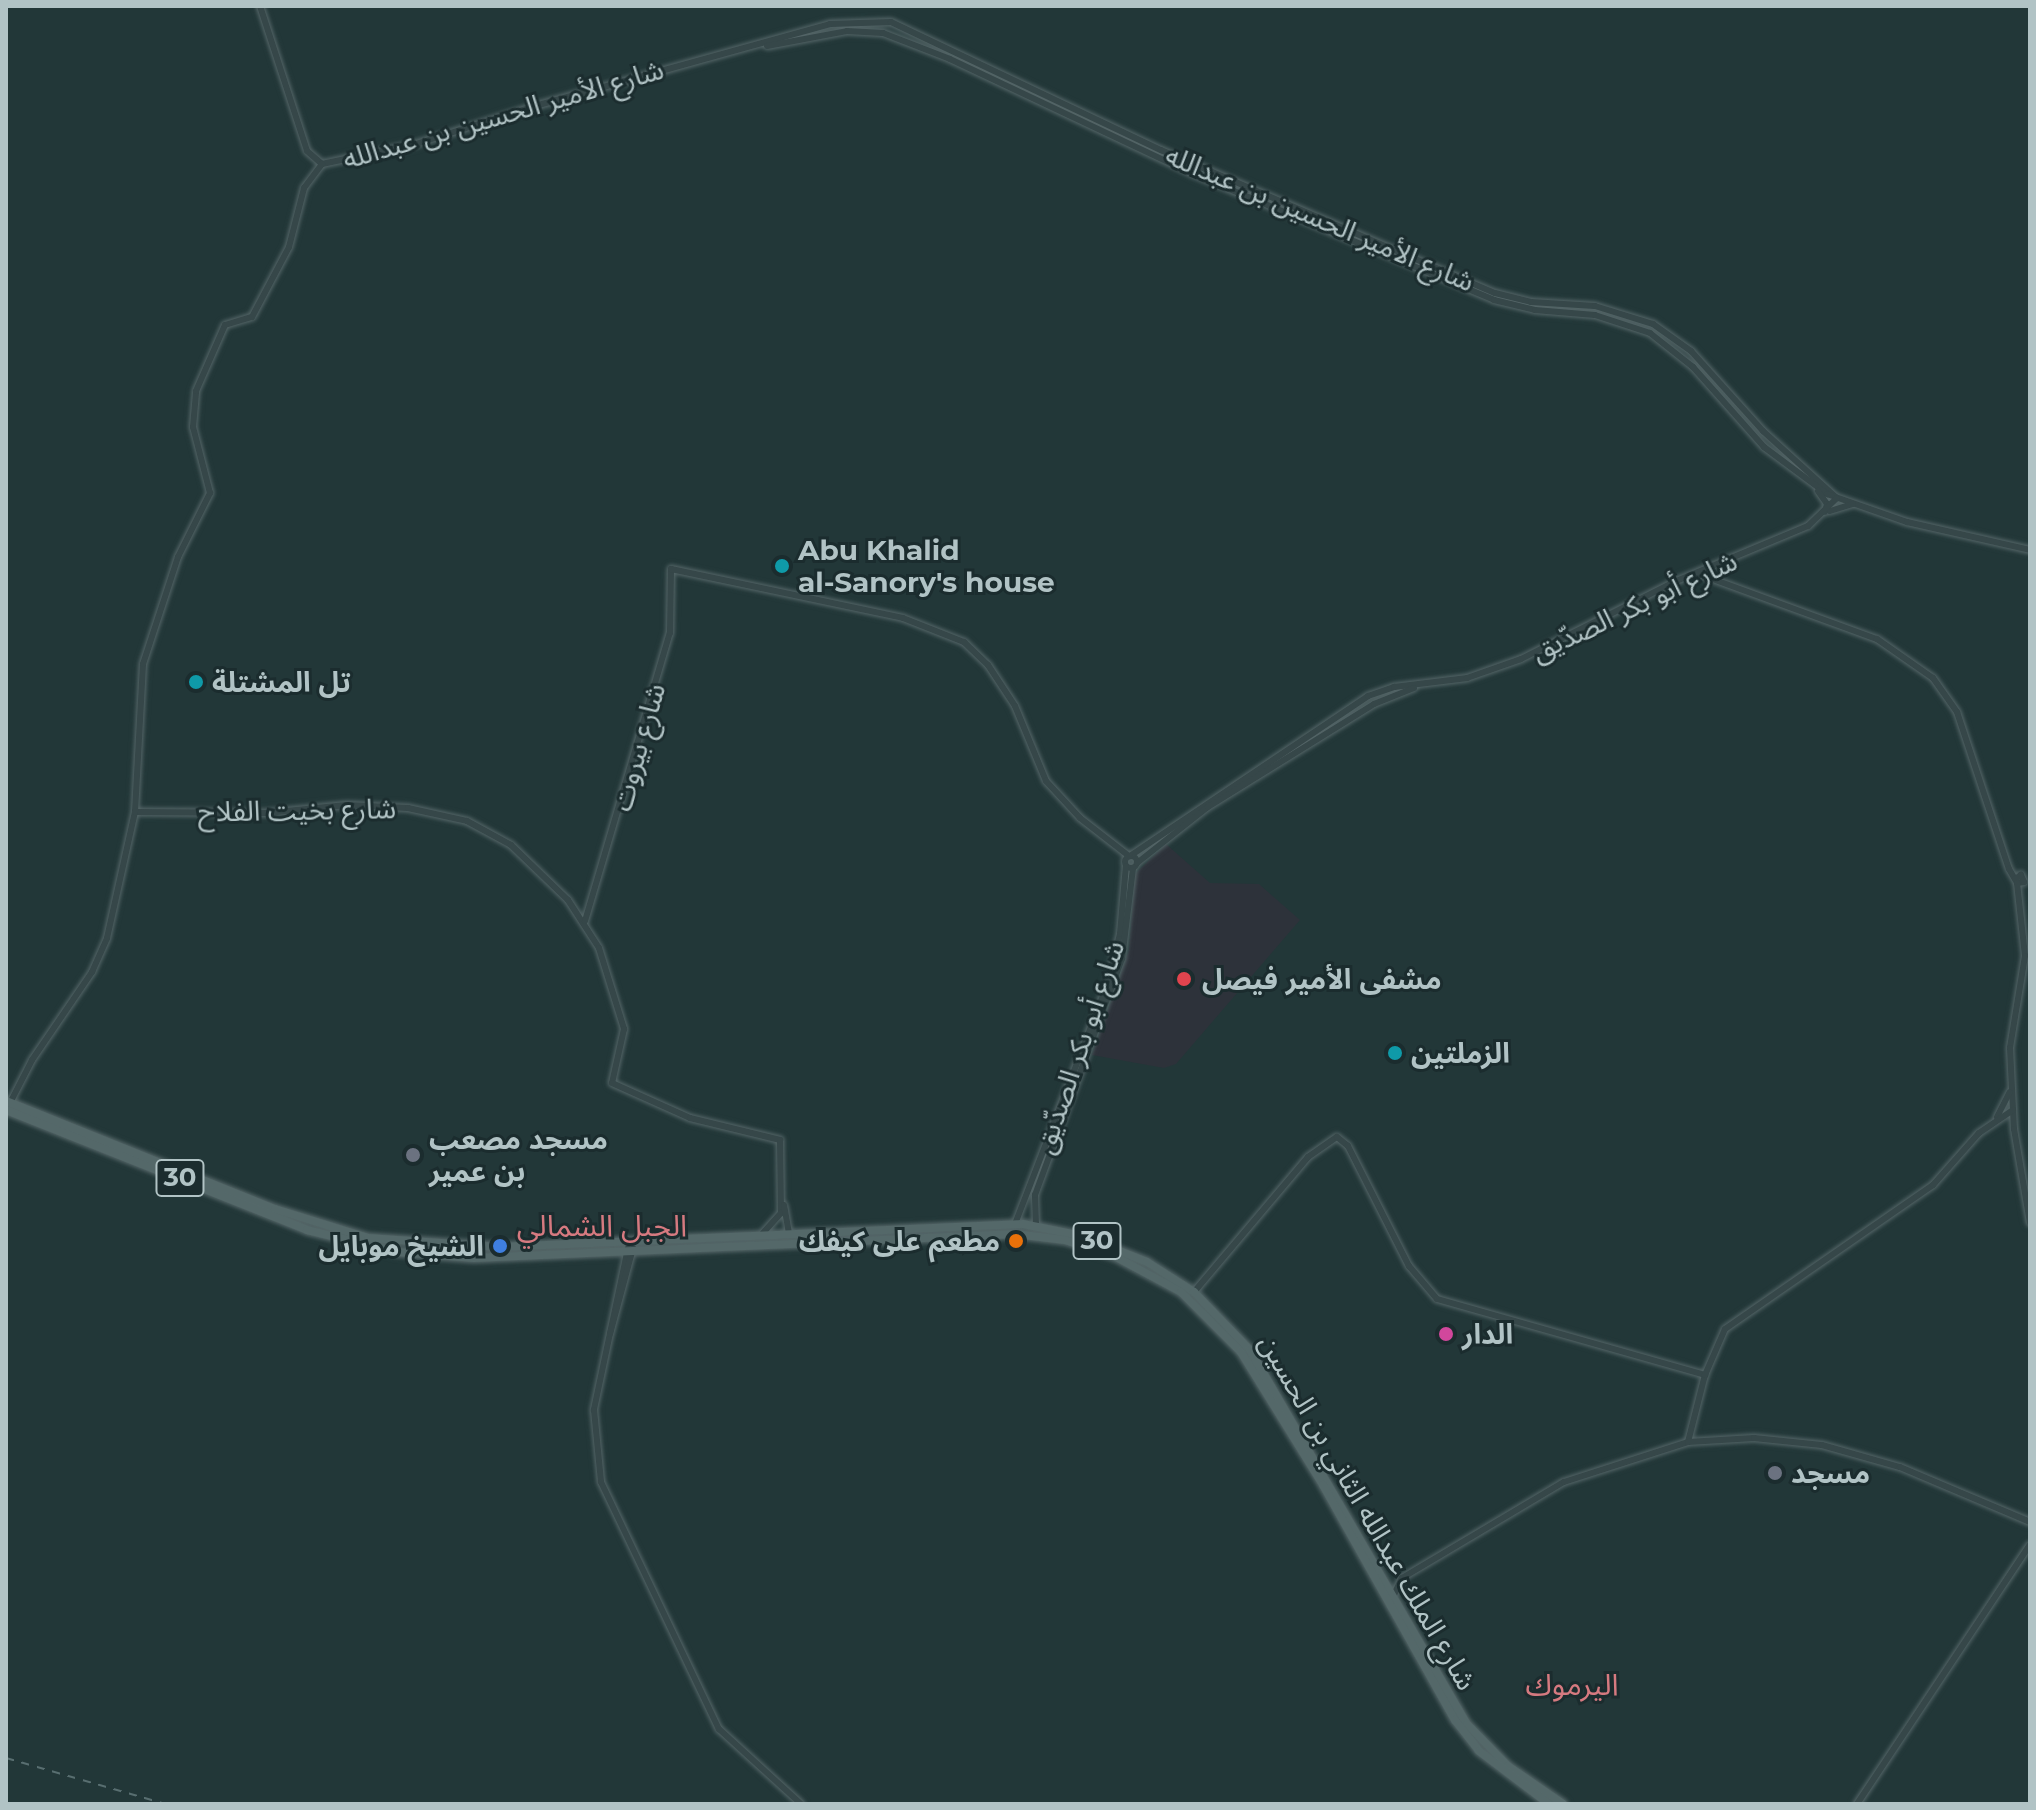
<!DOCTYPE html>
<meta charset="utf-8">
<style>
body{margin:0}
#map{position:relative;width:2036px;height:1810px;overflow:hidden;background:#223738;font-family:Montserrat,"Noto Sans Arabic",sans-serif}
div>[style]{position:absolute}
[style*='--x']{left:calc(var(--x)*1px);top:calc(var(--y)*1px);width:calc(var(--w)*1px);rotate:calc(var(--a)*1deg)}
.medical>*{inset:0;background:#2d323a}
.roads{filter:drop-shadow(0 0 2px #546567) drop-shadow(0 0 2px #546567)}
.tertiary>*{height:6px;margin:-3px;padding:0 3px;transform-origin:3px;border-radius:3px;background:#364749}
.tertiary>.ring{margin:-3px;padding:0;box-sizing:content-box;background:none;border:6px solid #364749;border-radius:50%}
.primary>*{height:8px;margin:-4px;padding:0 4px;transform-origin:4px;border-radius:4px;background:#546869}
.rail>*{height:2px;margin-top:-1px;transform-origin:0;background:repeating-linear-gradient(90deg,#586e70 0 8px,transparent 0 16px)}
.dots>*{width:22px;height:22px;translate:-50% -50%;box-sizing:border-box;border:4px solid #1b2c2e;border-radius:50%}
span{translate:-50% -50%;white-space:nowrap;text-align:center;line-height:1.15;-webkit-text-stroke:6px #1b2c2e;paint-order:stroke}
.shield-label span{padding:2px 6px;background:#1b2c2e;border:2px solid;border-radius:6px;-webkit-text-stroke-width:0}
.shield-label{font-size:26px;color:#b1c3c5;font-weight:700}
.street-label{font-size:28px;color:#b1c3c5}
.poi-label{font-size:28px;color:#b1c3c5;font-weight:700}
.left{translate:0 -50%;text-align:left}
.right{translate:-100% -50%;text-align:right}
.neighbourhood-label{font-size:30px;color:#d67a80}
.frame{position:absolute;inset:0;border:8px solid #b1c3c5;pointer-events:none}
</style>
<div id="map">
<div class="medical">
<div style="clip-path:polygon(1166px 844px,1210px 883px,1259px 884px,1300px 920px,1176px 1064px,1164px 1068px,1092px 1055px,1129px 950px,1135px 874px)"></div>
</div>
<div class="roads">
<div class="tertiary">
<div style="--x:260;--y:6;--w:152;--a:72"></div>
<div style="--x:307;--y:151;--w:20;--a:41"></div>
<div style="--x:322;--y:164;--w:96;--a:-12"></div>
<div style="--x:416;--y:144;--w:125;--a:-17.7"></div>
<div style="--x:535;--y:106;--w:306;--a:-15.5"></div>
<div style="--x:830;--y:24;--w:61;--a:-1.9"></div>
<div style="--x:891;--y:22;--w:299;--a:25.4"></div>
<div style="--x:1161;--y:150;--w:363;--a:23.2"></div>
<div style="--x:1495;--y:293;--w:37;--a:14"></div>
<div style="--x:1531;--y:302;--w:64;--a:3.6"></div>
<div style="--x:1595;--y:306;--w:61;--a:17.2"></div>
<div style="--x:1653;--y:324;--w:47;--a:35.4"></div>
<div style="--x:1691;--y:351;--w:108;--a:48"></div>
<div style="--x:1763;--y:431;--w:100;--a:42.2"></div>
<div style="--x:767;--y:46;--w:81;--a:-10.6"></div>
<div style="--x:847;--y:31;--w:36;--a:3"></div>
<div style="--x:883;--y:33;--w:72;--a:21.2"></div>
<div style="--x:950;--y:59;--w:267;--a:25.3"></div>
<div style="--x:1191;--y:173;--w:329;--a:22.7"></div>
<div style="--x:1494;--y:300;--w:42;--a:13.7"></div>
<div style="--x:1535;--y:310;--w:60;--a:4.8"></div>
<div style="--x:1595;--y:315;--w:58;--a:18.1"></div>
<div style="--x:1650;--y:333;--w:55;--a:38.3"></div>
<div style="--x:1693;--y:367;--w:107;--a:48.4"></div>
<div style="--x:1764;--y:447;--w:79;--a:36.7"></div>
<div style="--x:1827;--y:494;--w:85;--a:19.3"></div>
<div style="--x:1907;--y:522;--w:126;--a:12.8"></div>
<div style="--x:1818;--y:491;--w:16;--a:55"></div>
<div style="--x:1827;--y:504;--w:8;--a:104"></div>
<div style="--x:1830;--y:511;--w:24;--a:-17"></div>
<div style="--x:1699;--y:574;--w:189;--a:20.1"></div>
<div style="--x:1877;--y:639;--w:68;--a:34.9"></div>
<div style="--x:1933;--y:678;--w:42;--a:54.8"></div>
<div style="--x:1957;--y:712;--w:165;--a:71.7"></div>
<div style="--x:2009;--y:869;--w:16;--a:60"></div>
<div style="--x:2017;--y:883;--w:7;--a:-8"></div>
<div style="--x:2024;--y:882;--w:8;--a:-113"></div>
<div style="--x:2021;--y:875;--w:7;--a:146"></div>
<div style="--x:135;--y:812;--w:132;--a:0.4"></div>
<div style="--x:267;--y:813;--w:80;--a:-5.7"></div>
<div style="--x:347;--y:805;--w:61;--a:2.8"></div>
<div style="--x:408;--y:808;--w:60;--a:12.4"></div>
<div style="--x:467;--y:821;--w:50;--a:28.6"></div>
<div style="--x:511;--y:845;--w:79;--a:44"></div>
<div style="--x:568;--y:900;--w:57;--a:57.1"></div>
<div style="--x:599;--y:948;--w:85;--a:72.8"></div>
<div style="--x:624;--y:1029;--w:55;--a:102.5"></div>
<div style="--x:612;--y:1083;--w:85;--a:24.2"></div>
<div style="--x:690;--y:1118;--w:93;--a:13.7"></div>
<div style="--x:780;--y:1140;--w:73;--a:89.2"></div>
<div style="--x:781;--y:1213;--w:27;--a:132"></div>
<div class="ring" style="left:1125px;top:856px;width:6px;height:6px"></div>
<div style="--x:1130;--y:856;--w:287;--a:-33.9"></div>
<div style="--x:1368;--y:696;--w:28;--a:-19"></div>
<div style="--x:1394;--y:687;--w:74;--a:-7"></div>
<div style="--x:1467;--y:678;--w:57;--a:-19.4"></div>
<div style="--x:1521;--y:659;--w:171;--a:-26.7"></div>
<div style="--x:1674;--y:582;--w:145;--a:-22.7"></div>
<div style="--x:1808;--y:526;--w:40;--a:-44"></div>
<div style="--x:1137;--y:863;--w:90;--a:-38.3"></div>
<div style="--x:1208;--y:807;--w:195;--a:-31.8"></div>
<div style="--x:1374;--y:704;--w:43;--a:-21.8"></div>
<div style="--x:2017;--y:883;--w:73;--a:83.7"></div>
<div style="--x:2025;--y:956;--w:93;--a:99.3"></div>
<div style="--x:2010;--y:1048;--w:81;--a:87.2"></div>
<div style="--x:2014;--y:1129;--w:95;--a:80.3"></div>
<div style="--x:585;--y:921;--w:300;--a:-73.6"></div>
<div style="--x:670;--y:633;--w:64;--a:-89.1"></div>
<div style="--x:671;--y:569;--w:237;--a:11.9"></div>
<div style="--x:903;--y:618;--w:66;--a:21.5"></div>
<div style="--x:964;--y:642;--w:33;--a:44"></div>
<div style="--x:988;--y:665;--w:49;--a:56.6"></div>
<div style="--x:1015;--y:706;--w:81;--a:67.5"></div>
<div style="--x:1046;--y:781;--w:50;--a:47.4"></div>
<div style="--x:1080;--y:818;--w:62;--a:37.8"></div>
<div style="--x:10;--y:1103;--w:48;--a:-62.9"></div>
<div style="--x:32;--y:1060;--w:107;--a:-55.7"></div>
<div style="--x:92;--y:972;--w:37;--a:-66"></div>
<div style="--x:107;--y:938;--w:129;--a:-77.5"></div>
<div style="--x:135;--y:812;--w:148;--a:-86.9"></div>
<div style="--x:143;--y:664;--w:113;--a:-71.9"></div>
<div style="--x:178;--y:557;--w:72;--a:-63.4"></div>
<div style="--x:210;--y:493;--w:68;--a:-104.4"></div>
<div style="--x:193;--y:427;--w:36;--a:-85"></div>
<div style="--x:196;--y:391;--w:72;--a:-66.3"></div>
<div style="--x:225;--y:325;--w:28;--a:-17"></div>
<div style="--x:252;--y:317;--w:79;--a:-62.1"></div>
<div style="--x:289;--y:247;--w:61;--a:-75.7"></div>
<div style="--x:304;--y:188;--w:30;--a:-53"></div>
<div style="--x:1997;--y:1117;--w:28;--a:-63"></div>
<div style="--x:784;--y:1205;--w:28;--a:80"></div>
<div style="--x:1015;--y:1224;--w:256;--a:-68.9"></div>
<div style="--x:1107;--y:985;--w:53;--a:-75.7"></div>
<div style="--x:1120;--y:934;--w:68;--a:-85"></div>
<div style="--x:1036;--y:1225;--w:30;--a:-92"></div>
<div style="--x:1035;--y:1195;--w:252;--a:-69.8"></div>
<div style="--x:1122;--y:959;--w:92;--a:-83.1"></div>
<div style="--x:628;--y:1248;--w:166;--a:101.9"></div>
<div style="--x:594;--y:1410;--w:72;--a:84.4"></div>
<div style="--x:601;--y:1482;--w:274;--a:64.5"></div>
<div style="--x:719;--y:1729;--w:111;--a:42.4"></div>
<div style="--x:1194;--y:1292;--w:177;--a:-49.8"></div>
<div style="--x:1308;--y:1157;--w:35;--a:-35"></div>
<div style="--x:1337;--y:1137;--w:14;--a:39"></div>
<div style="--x:1348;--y:1146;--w:135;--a:63.1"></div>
<div style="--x:1409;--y:1266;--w:43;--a:49.7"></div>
<div style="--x:1437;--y:1299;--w:279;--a:15.8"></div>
<div style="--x:610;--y:1334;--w:89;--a:-75"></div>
<div style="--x:1688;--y:1442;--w:69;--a:-75.8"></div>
<div style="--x:1705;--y:1375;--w:50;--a:-66.5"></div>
<div style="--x:1725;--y:1329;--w:253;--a:-34.7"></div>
<div style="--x:1933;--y:1185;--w:69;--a:-48.5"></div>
<div style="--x:1979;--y:1133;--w:41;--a:-34.1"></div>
<div style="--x:1393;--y:1597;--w:21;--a:-65"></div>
<div style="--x:1402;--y:1578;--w:188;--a:-30.7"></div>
<div style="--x:1564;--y:1482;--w:130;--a:-17.9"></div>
<div style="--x:1688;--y:1442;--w:66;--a:-3.5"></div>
<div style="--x:1754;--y:1438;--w:68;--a:5.9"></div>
<div style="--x:1822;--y:1445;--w:81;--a:15.8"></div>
<div style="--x:1900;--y:1467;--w:141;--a:22.9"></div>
<div style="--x:1857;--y:1804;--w:311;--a:-56.3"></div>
</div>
<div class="primary">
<div style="--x:6;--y:1101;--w:290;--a:21.9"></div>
<div style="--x:275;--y:1209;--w:97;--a:17.3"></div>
<div style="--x:368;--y:1238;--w:132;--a:3.9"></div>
<div style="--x:500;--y:1247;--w:524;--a:-2.52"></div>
<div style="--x:1023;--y:1224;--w:60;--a:11.5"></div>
<div style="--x:1082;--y:1236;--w:70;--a:21.8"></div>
<div style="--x:1147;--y:1262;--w:56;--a:32.6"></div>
<div style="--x:1194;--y:1292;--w:81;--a:46"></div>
<div style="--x:1250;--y:1350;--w:432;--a:59.9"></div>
<div style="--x:1467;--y:1724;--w:59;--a:45.7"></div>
<div style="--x:1508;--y:1766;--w:67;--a:34.6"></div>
<div style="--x:6;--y:1110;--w:324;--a:21.7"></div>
<div style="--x:307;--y:1230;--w:93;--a:13.7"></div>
<div style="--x:397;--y:1252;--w:77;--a:4.5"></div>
<div style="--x:474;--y:1258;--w:542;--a:-2.54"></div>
<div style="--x:1015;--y:1234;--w:50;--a:6.8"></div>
<div style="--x:1065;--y:1240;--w:54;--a:18.4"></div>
<div style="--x:1116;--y:1257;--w:74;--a:28.3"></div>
<div style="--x:1181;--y:1292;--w:85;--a:45"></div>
<div style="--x:1241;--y:1352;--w:156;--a:58.3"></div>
<div style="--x:1323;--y:1485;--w:270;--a:60.7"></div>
<div style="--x:1455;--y:1720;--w:39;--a:52"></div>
<div style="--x:1479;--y:1751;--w:88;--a:37.1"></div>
</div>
</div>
<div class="rail">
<div style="--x:6;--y:1758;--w:166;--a:16.1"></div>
</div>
<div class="dots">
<div style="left:782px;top:566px;background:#0f9aa8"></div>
<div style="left:196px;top:682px;background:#0f9aa8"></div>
<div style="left:1184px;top:979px;background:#e0444e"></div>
<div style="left:1395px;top:1053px;background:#0f9aa8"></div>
<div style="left:413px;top:1155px;background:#6b7280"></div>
<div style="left:1016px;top:1241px;background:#e8710a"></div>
<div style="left:500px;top:1246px;background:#3f7fe0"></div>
<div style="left:1446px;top:1334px;background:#d1479c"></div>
<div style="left:1775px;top:1473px;background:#6b7280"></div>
</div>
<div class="shield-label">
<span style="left:180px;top:1178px">30</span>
<span style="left:1097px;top:1241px">30</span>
</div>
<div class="street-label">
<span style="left:503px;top:114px;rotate:-16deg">شارع الأمير الحسين بن عبدالله</span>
<span style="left:1320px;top:218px;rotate:23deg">شارع الأمير الحسين بن عبدالله</span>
<span style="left:1634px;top:606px;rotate:-25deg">شارع أبو بكر الصدّيق</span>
<span style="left:638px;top:747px;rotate:-74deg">شارع بيروت</span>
<span style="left:297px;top:810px;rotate:-1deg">شارع بخيت الفلاح</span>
<span style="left:1079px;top:1047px;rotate:-71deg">شارع أبو بكر الصدّيق</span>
<span style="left:1368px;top:1512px;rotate:60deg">شارع الملك عبدالله الثاني بن الحسين</span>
</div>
<div class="poi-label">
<span class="left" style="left:798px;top:566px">Abu Khalid<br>al-Sanory's house</span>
<span class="left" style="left:212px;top:682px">تل المشتلة</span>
<span class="left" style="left:1202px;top:979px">مشفى الأمير فيصل</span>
<span class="left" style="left:1411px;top:1053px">الزملتين</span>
<span class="left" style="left:429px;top:1155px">مسجد مصعب<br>بن عمير</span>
<span class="right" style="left:1000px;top:1241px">مطعم على كيفك</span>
<span class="right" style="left:484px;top:1246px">الشيخ موبايل</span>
<span class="left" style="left:1462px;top:1334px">الدار</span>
<span class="left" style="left:1791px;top:1473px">مسجد</span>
</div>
<div class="neighbourhood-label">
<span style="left:602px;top:1226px">الجبل الشمالي</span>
<span style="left:1572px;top:1685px">اليرموك</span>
</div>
<div class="frame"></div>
</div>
